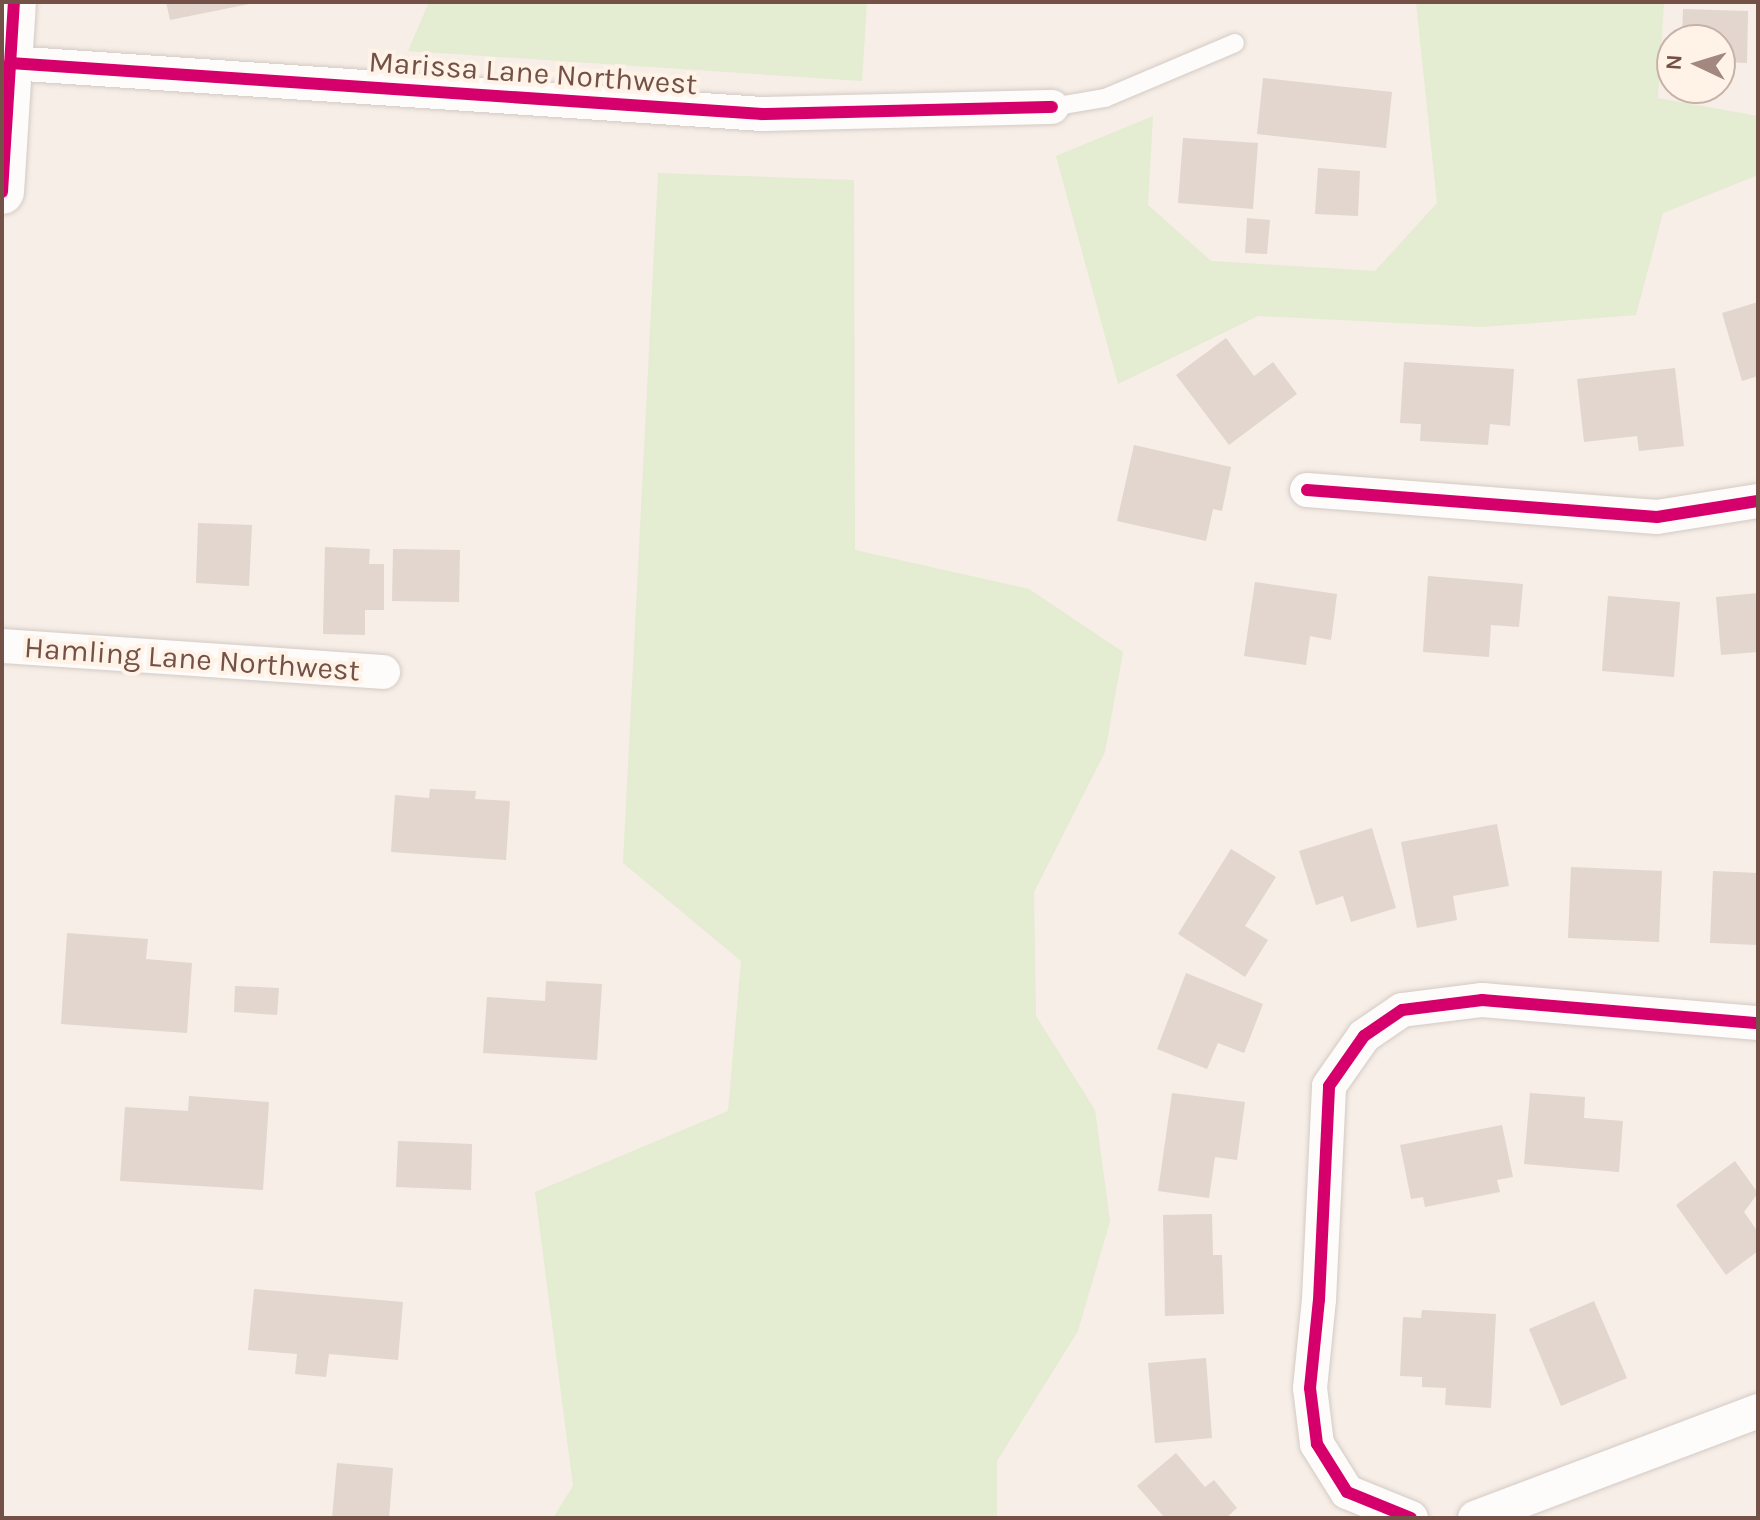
<!DOCTYPE html>
<style>
body{margin:0}
#map{position:relative;width:1760px;height:1520px;overflow:hidden;background:#f6eee7;font-family:Karla,sans-serif}
div>[style]{position:absolute}
[style*='--x']{left:calc(var(--x)*1px);top:calc(var(--y)*1px);width:calc(var(--w)*1px);rotate:calc(var(--a)*1deg)}
.green>*{inset:0;background:#e4ecd1}
.building>*{inset:0;background:#e2d6cf}
.roads{filter:drop-shadow(0 0 2px #d4cac5) drop-shadow(0 0 2px #d4cac5)}
.lane>*{height:18px;margin:-9px;padding:0 9px;transform-origin:9px;border-radius:9px;background:#fefcfb}
.street>*{height:34px;margin:-17px;padding:0 17px;transform-origin:17px;border-radius:17px;background:#fefcfb}
.secondary>*{height:44px;margin:-22px;padding:0 22px;transform-origin:22px;border-radius:22px;background:#fefcfb}
.cycleway>*{height:12px;margin:-6px;padding:0 6px;transform-origin:6px;border-radius:6px;background:#d6006c}
span{translate:-50% -50%;white-space:nowrap;text-align:center;line-height:1.15;-webkit-text-stroke:8px #fff2e7;paint-order:stroke}
.street-label{font-size:30px;color:#745147}
.frame{position:absolute;inset:0;border:4px solid #745147;pointer-events:none}
.north{position:absolute;left:1656px;top:24px;width:80px;height:80px;box-sizing:border-box;background:#fff2e7;border:2px solid #c7b2a7;border-radius:50%;rotate:274deg;font-size:22px;font-weight:700;line-height:32px;text-align:center;color:#745147}
.north::after{content:'';display:block;margin:auto;width:28px;height:36px;background:#a2887f;clip-path:polygon(50% 0,100% 100%,50% 72%,0 100%)}
</style>
<div id="map">
<div class="green">
<div style="clip-path:polygon(429px 2px,867px 2px,862px 81px,408px 51px)"></div>
<div style="clip-path:polygon(1416px 2px,1664px 2px,1658px 98px,1758px 116px,1758px 175px,1663px 213px,1636px 315px,1482px 327px,1258px 316px,1118px 384px,1056px 156px,1153px 116px,1148px 205px,1211px 261px,1375px 271px,1437px 203px)"></div>
<div style="clip-path:polygon(658px 173px,854px 180px,855px 550px,1029px 589px,1123px 652px,1105px 752px,1034px 892px,1036px 1016px,1095px 1110px,1110px 1221px,1078px 1331px,997px 1461px,997px 1518px,553px 1518px,573px 1486px,535px 1192px,728px 1111px,741px 961px,623px 863px)"></div>
</div>
<div class="building">
<div style="clip-path:polygon(166px 2px,253px 2px,254px 3px,170px 20px)"></div>
<div style="clip-path:polygon(1683px 9px,1748px 11px,1747px 63px,1720px 62px,1720px 40px,1682px 40px)"></div>
<div style="clip-path:polygon(1263px 78px,1392px 92px,1386px 148px,1257px 134px)"></div>
<div style="clip-path:polygon(1183px 138px,1258px 143px,1253px 209px,1178px 203px)"></div>
<div style="clip-path:polygon(1318px 168px,1360px 171px,1358px 216px,1315px 214px)"></div>
<div style="clip-path:polygon(1247px 218px,1270px 220px,1267px 254px,1245px 253px)"></div>
<div style="clip-path:polygon(1758px 302px,1758px 376px,1742px 381px,1722px 313px)"></div>
<div style="clip-path:polygon(1226px 338px,1254px 376px,1273px 362px,1297px 394px,1229px 445px,1176px 375px)"></div>
<div style="clip-path:polygon(1404px 362px,1514px 369px,1510px 426px,1490px 424px,1488px 445px,1420px 441px,1421px 424px,1400px 423px)"></div>
<div style="clip-path:polygon(1675px 368px,1684px 446px,1639px 451px,1637px 436px,1584px 442px,1577px 379px)"></div>
<div style="clip-path:polygon(1134px 445px,1231px 467px,1222px 511px,1213px 509px,1206px 541px,1117px 521px)"></div>
<div style="clip-path:polygon(198px 523px,252px 525px,249px 586px,196px 583px)"></div>
<div style="clip-path:polygon(325px 547px,370px 549px,369px 564px,384px 564px,384px 610px,365px 610px,365px 635px,323px 634px)"></div>
<div style="clip-path:polygon(393px 549px,460px 550px,459px 602px,392px 601px)"></div>
<div style="clip-path:polygon(1428px 576px,1523px 584px,1519px 627px,1491px 625px,1489px 657px,1423px 652px)"></div>
<div style="clip-path:polygon(1255px 582px,1337px 594px,1331px 640px,1310px 636px,1306px 665px,1244px 656px)"></div>
<div style="clip-path:polygon(1758px 593px,1758px 652px,1721px 655px,1716px 597px)"></div>
<div style="clip-path:polygon(1608px 596px,1680px 602px,1674px 677px,1602px 671px)"></div>
<div style="clip-path:polygon(430px 789px,476px 791px,475px 799px,510px 801px,506px 860px,391px 852px,395px 795px,429px 798px)"></div>
<div style="clip-path:polygon(1497px 824px,1509px 886px,1453px 896px,1457px 920px,1417px 928px,1401px 842px)"></div>
<div style="clip-path:polygon(1372px 828px,1396px 908px,1351px 922px,1343px 896px,1316px 905px,1299px 851px)"></div>
<div style="clip-path:polygon(1231px 849px,1276px 877px,1245px 926px,1268px 940px,1245px 977px,1178px 934px)"></div>
<div style="clip-path:polygon(1571px 867px,1662px 871px,1659px 942px,1568px 938px)"></div>
<div style="clip-path:polygon(1713px 871px,1758px 873px,1758px 945px,1710px 943px)"></div>
<div style="clip-path:polygon(67px 933px,148px 939px,146px 959px,192px 963px,187px 1033px,61px 1024px)"></div>
<div style="clip-path:polygon(1186px 973px,1263px 1004px,1244px 1053px,1218px 1043px,1207px 1069px,1157px 1049px)"></div>
<div style="clip-path:polygon(546px 981px,602px 984px,597px 1060px,483px 1053px,487px 997px,545px 1001px)"></div>
<div style="clip-path:polygon(235px 986px,279px 988px,277px 1015px,234px 1012px)"></div>
<div style="clip-path:polygon(1172px 1093px,1245px 1102px,1237px 1160px,1215px 1157px,1209px 1198px,1158px 1191px)"></div>
<div style="clip-path:polygon(1530px 1093px,1585px 1097px,1584px 1118px,1623px 1121px,1619px 1172px,1524px 1164px)"></div>
<div style="clip-path:polygon(189px 1096px,269px 1102px,263px 1190px,120px 1181px,125px 1107px,188px 1111px)"></div>
<div style="clip-path:polygon(1502px 1125px,1513px 1177px,1497px 1180px,1500px 1192px,1425px 1207px,1423px 1197px,1411px 1199px,1400px 1145px)"></div>
<div style="clip-path:polygon(398px 1141px,472px 1144px,471px 1190px,396px 1187px)"></div>
<div style="clip-path:polygon(1735px 1161px,1758px 1193px,1744px 1212px,1758px 1232px,1758px 1251px,1726px 1275px,1676px 1205px)"></div>
<div style="clip-path:polygon(1212px 1214px,1213px 1255px,1222px 1255px,1224px 1314px,1165px 1316px,1163px 1215px)"></div>
<div style="clip-path:polygon(254px 1289px,403px 1302px,398px 1360px,329px 1354px,326px 1377px,295px 1374px,297px 1354px,248px 1350px)"></div>
<div style="clip-path:polygon(1594px 1301px,1627px 1378px,1561px 1406px,1529px 1329px)"></div>
<div style="clip-path:polygon(1422px 1310px,1496px 1314px,1491px 1408px,1445px 1405px,1446px 1388px,1422px 1387px,1422px 1377px,1400px 1376px,1403px 1317px,1421px 1318px)"></div>
<div style="clip-path:polygon(1206px 1358px,1212px 1438px,1155px 1443px,1148px 1363px)"></div>
<div style="clip-path:polygon(1176px 1453px,1205px 1487px,1214px 1480px,1237px 1508px,1226px 1518px,1165px 1518px,1137px 1486px)"></div>
<div style="clip-path:polygon(337px 1463px,393px 1468px,389px 1518px,332px 1518px)"></div>
</div>
<div class="roads">
<div class="lane">
<div style="--x:1052;--y:107;--w:54;--a:-9.6"></div>
<div style="--x:1105;--y:98;--w:141;--a:-22.9"></div>
</div>
<div class="street">
<div style="--x:10;--y:63;--w:754;--a:3.88"></div>
<div style="--x:762;--y:114;--w:290;--a:-1.4"></div>
<div style="--x:1307;--y:490;--w:351;--a:4.4"></div>
<div style="--x:1657;--y:517;--w:102;--a:-9"></div>
<div style="--x:2;--y:646;--w:382;--a:3.9"></div>
<div style="--x:1411;--y:1518;--w:69;--a:-157.9"></div>
<div style="--x:1347;--y:1492;--w:57;--a:-122"></div>
<div style="--x:1317;--y:1444;--w:56;--a:-97.1"></div>
<div style="--x:1310;--y:1388;--w:88;--a:-84.2"></div>
<div style="--x:1319;--y:1300;--w:214;--a:-87.3"></div>
<div style="--x:1329;--y:1086;--w:61;--a:-55"></div>
<div style="--x:1364;--y:1036;--w:46;--a:-34.4"></div>
<div style="--x:1402;--y:1010;--w:81;--a:-7.1"></div>
<div style="--x:1482;--y:1000;--w:277;--a:4.8"></div>
<div style="--x:1475;--y:1518;--w:303;--a:-20.7"></div>
</div>
<div class="secondary">
<div style="--x:2;--y:192;--w:190;--a:-86.4"></div>
</div>
</div>
<div class="cycleway">
<div style="--x:10;--y:63;--w:754;--a:3.88"></div>
<div style="--x:762;--y:114;--w:290;--a:-1.4"></div>
<div style="--x:2;--y:192;--w:190;--a:-86.4"></div>
<div style="--x:1307;--y:490;--w:351;--a:4.4"></div>
<div style="--x:1657;--y:517;--w:102;--a:-9"></div>
<div style="--x:1411;--y:1518;--w:69;--a:-157.9"></div>
<div style="--x:1347;--y:1492;--w:57;--a:-122"></div>
<div style="--x:1317;--y:1444;--w:56;--a:-97.1"></div>
<div style="--x:1310;--y:1388;--w:88;--a:-84.2"></div>
<div style="--x:1319;--y:1300;--w:214;--a:-87.3"></div>
<div style="--x:1329;--y:1086;--w:61;--a:-55"></div>
<div style="--x:1364;--y:1036;--w:46;--a:-34.4"></div>
<div style="--x:1402;--y:1010;--w:81;--a:-7.1"></div>
<div style="--x:1482;--y:1000;--w:277;--a:4.8"></div>
</div>
<div class="street-label">
<span style="left:533px;top:73px;rotate:4deg">Marissa Lane Northwest</span>
<span style="left:192px;top:659px;rotate:4deg">Hamling Lane Northwest</span>
</div>
<div class="frame"></div>
<div class="north">N</div>
</div>
